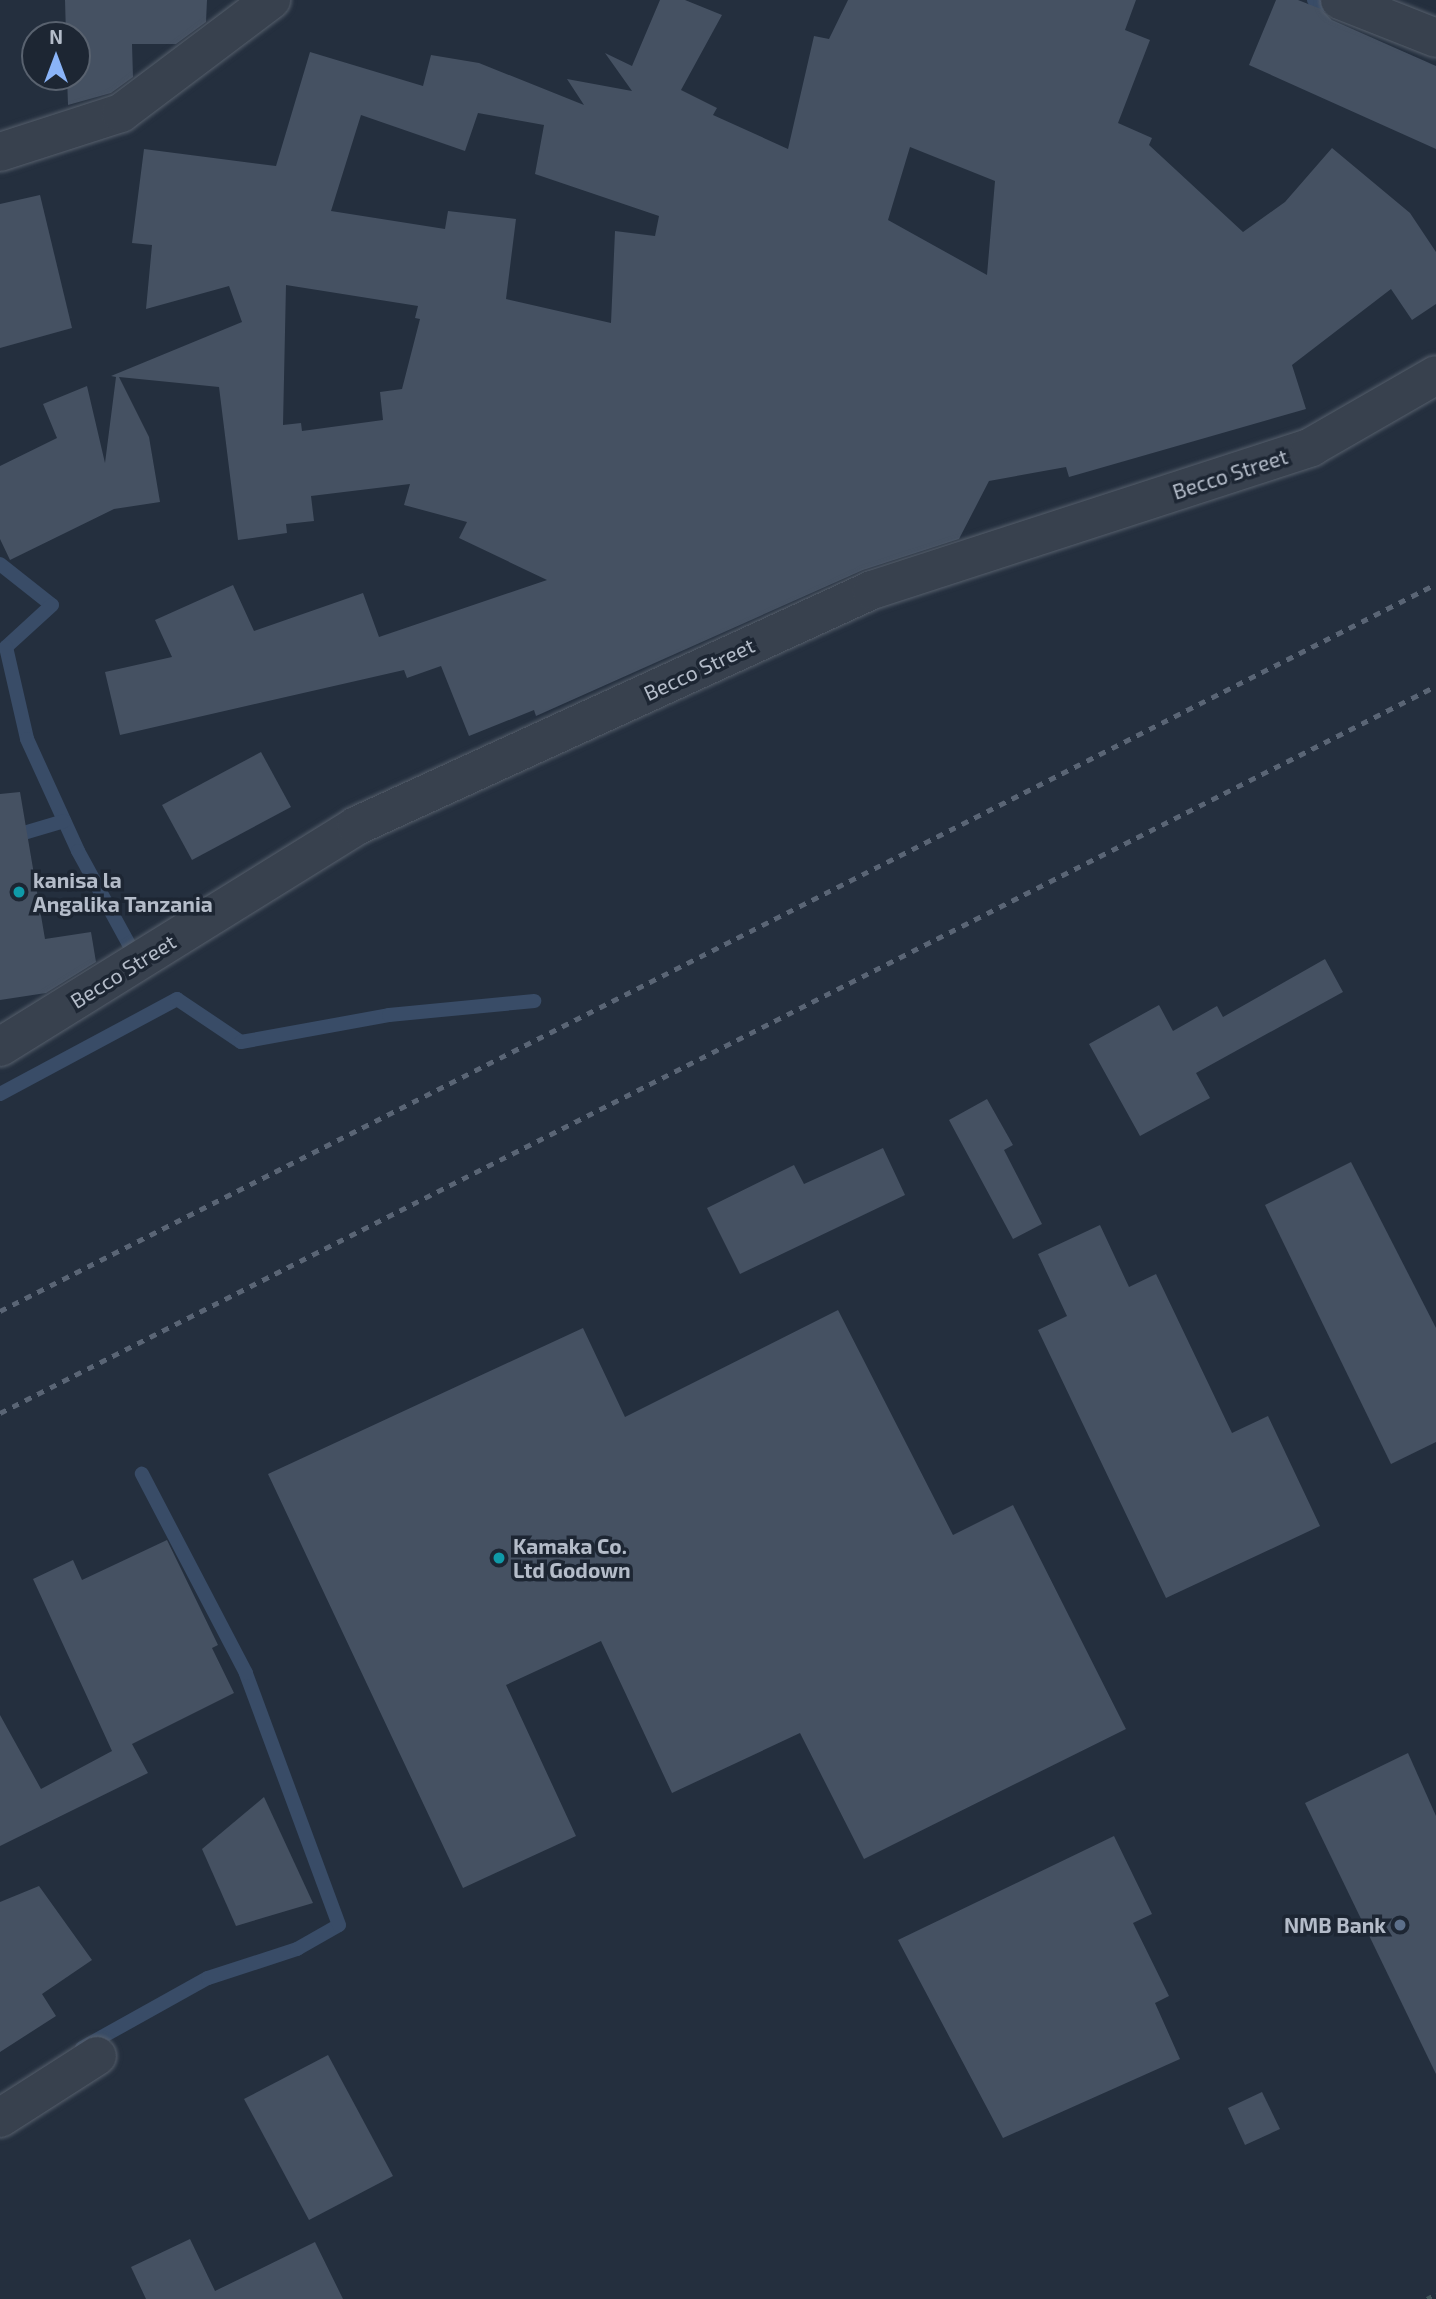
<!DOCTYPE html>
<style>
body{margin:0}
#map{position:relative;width:1436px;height:2299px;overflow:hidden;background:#242f3e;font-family:"Exo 2",sans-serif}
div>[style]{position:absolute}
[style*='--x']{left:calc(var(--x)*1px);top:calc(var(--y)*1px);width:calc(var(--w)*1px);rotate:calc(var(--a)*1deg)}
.stream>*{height:14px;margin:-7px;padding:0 7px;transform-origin:7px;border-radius:7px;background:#394c67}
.building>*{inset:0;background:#455162}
.path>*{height:4.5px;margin-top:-2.25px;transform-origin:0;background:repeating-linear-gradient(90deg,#44595c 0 5px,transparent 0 10px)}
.roads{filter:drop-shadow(0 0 2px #565f6c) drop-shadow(0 0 2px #565f6c)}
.minor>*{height:38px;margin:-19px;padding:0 19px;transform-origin:19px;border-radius:19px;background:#38414e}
.rail>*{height:5px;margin-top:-2.5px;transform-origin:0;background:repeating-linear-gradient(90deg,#5a6575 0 7px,transparent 0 14px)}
.dots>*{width:19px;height:19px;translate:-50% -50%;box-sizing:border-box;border:4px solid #1d2633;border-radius:50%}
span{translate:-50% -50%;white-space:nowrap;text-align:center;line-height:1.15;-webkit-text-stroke:7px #1d2633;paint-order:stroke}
.street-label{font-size:21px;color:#b4bcc9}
.poi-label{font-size:21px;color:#b4bcc9;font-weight:700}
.left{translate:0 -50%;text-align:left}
.right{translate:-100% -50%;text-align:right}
.north{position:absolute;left:21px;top:21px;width:70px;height:70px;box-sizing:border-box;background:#1d2633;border:2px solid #59626f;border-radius:50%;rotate:0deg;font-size:19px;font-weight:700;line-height:28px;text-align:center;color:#b4bcc9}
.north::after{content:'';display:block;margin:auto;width:24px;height:32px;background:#8ab4f8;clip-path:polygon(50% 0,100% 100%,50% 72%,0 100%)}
</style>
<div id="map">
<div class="stream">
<div style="--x:1314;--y:0;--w:27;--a:22"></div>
<div style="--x:0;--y:564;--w:66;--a:38.3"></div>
<div style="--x:52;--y:605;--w:62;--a:137.6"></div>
<div style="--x:6;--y:647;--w:94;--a:77.1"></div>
<div style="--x:27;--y:739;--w:123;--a:65.5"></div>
<div style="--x:78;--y:851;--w:115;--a:61.4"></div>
<div style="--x:0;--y:840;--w:67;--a:-16.5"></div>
<div style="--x:0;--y:1094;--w:201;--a:-28.2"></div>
<div style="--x:177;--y:999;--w:77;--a:33.9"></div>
<div style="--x:241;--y:1042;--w:150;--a:-10.3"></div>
<div style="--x:389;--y:1015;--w:146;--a:-5.5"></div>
<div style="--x:82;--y:2048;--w:144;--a:-29.1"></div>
<div style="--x:208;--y:1978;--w:94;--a:-18"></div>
<div style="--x:297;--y:1949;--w:48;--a:-29.7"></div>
<div style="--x:339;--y:1925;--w:269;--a:-110.3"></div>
<div style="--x:246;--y:1673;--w:225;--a:-117.6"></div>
</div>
<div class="building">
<div style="clip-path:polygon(65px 0,207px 0,206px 22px,176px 44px,132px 44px,133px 77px,111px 93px,68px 105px,67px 77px,77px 77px,77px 35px,66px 35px)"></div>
<div style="clip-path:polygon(evenodd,660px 0,685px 0,722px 15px,681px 90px,717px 108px,713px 115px,788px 149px,814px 36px,829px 39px,848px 0,1136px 0,1125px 30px,1150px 40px,1118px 123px,1152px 138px,1149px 145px,1243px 232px,1285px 202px,1332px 148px,1410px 213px,1436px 252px,1436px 304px,1412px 320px,1391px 289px,1292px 365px,1306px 409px,1069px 477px,1066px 467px,989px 481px,959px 539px,863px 570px,536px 716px,534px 710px,469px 736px,441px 666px,407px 678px,404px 670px,120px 735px,105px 672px,172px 657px,155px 620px,233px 585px,254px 631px,363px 593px,379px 637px,547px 580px,459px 538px,467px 522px,404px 505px,410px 484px,311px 496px,314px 521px,286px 524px,287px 533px,238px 540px,219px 387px,119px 377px,149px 437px,160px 502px,114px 509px,10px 560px,0 539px,0 466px,57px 438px,43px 404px,87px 386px,105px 463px,116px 377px,111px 376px,242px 322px,229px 286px,146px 309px,152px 245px,132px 243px,144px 149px,276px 166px,310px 52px,423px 86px,431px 55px,479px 63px,584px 105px,567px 79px,632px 91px,605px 53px,632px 66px,660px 0,478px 113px,544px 125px,535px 174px,659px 216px,655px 236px,615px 231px,611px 323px,506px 299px,516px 219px,448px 211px,445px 229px,331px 211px,361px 115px,465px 151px,478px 113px,660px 0,910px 147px,995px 181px,987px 275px,888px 220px,910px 147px,660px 0,286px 285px,418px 306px,415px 318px,420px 319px,402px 389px,380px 392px,383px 420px,302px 431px,301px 423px,283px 425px,286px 285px)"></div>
<div style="clip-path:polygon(1276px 0,1298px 0,1321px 9px,1332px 20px,1436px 66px,1436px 149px,1249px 65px)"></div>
<div style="clip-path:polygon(40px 195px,72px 328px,0 348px,0 204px)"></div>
<div style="clip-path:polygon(261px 752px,291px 807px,192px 860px,162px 805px)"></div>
<div style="clip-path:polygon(20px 792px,45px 939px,91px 932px,96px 962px,46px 993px,0 1000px,0 794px)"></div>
<div style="clip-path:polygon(1325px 959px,1343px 992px,1196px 1073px,1210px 1098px,1140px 1136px,1089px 1044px,1159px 1005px,1173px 1031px,1217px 1006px,1223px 1017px)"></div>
<div style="clip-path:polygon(987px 1099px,1013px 1145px,1004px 1150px,1042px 1224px,1013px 1239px,949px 1120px)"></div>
<div style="clip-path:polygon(883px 1148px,905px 1195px,740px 1274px,707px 1208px,794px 1165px,804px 1184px)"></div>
<div style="clip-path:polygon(1351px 1162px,1436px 1328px,1436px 1442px,1391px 1464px,1265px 1205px)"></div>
<div style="clip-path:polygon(1100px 1225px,1129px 1287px,1156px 1274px,1232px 1433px,1268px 1416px,1320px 1526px,1166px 1598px,1038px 1330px,1067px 1316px,1038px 1254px)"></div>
<div style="clip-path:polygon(838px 1310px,953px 1535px,1013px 1505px,1126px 1729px,864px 1859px,800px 1733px,672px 1793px,601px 1641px,506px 1685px,576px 1836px,463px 1888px,268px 1474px,583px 1328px,625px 1417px)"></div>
<div style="clip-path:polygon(167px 1540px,218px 1645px,212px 1648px,234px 1693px,132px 1744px,148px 1773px,0 1846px,0 1715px,41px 1789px,112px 1751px,33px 1579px,73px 1560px,82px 1580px)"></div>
<div style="clip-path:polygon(1408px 1753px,1436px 1816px,1436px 2074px,1305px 1803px)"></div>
<div style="clip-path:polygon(264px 1797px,313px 1903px,236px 1926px,202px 1849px)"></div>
<div style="clip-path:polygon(1114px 1836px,1152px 1914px,1133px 1923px,1169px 1996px,1155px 2003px,1180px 2059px,1003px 2138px,898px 1940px)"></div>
<div style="clip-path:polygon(39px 1886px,92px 1960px,42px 1994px,56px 2016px,0 2052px,0 1902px)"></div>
<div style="clip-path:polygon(328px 2055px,393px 2176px,309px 2220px,244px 2099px)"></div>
<div style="clip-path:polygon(1262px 2092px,1280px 2129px,1245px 2145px,1228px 2108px)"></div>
<div style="clip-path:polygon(190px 2239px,215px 2291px,315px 2242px,343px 2299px,146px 2299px,131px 2267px)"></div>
</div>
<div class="path">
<div style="--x:1427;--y:2299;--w:10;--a:-29"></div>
</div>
<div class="roads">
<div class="minor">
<div style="--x:1340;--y:0;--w:103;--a:21.6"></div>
<div style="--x:0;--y:152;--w:127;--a:-17.9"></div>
<div style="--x:121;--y:113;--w:188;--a:-37"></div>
<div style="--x:0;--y:1047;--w:419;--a:-31.8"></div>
<div style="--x:356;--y:826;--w:567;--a:-24.58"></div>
<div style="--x:872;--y:590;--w:462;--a:-18"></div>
<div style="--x:1311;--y:447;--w:144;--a:-29.9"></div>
<div style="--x:0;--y:2118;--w:115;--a:-32.6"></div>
</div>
</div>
<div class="rail">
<div style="--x:0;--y:1311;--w:1610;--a:-26.85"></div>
<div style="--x:0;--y:1413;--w:1610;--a:-26.85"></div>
</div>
<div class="dots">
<div style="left:19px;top:892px;background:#0f9aa8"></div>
<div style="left:499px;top:1558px;background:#0f9aa8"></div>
<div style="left:1400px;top:1925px;background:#5c6f8a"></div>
</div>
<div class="street-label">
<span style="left:1230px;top:474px;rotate:-18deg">Becco Street</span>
<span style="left:699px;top:669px;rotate:-25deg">Becco Street</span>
<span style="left:123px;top:971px;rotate:-32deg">Becco Street</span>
</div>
<div class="poi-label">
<span class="left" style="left:33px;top:892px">kanisa la<br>Angalika Tanzania</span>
<span class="left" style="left:513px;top:1558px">Kamaka Co.<br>Ltd Godown</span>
<span class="right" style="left:1386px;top:1925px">NMB Bank</span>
</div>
<div class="north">N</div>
</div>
